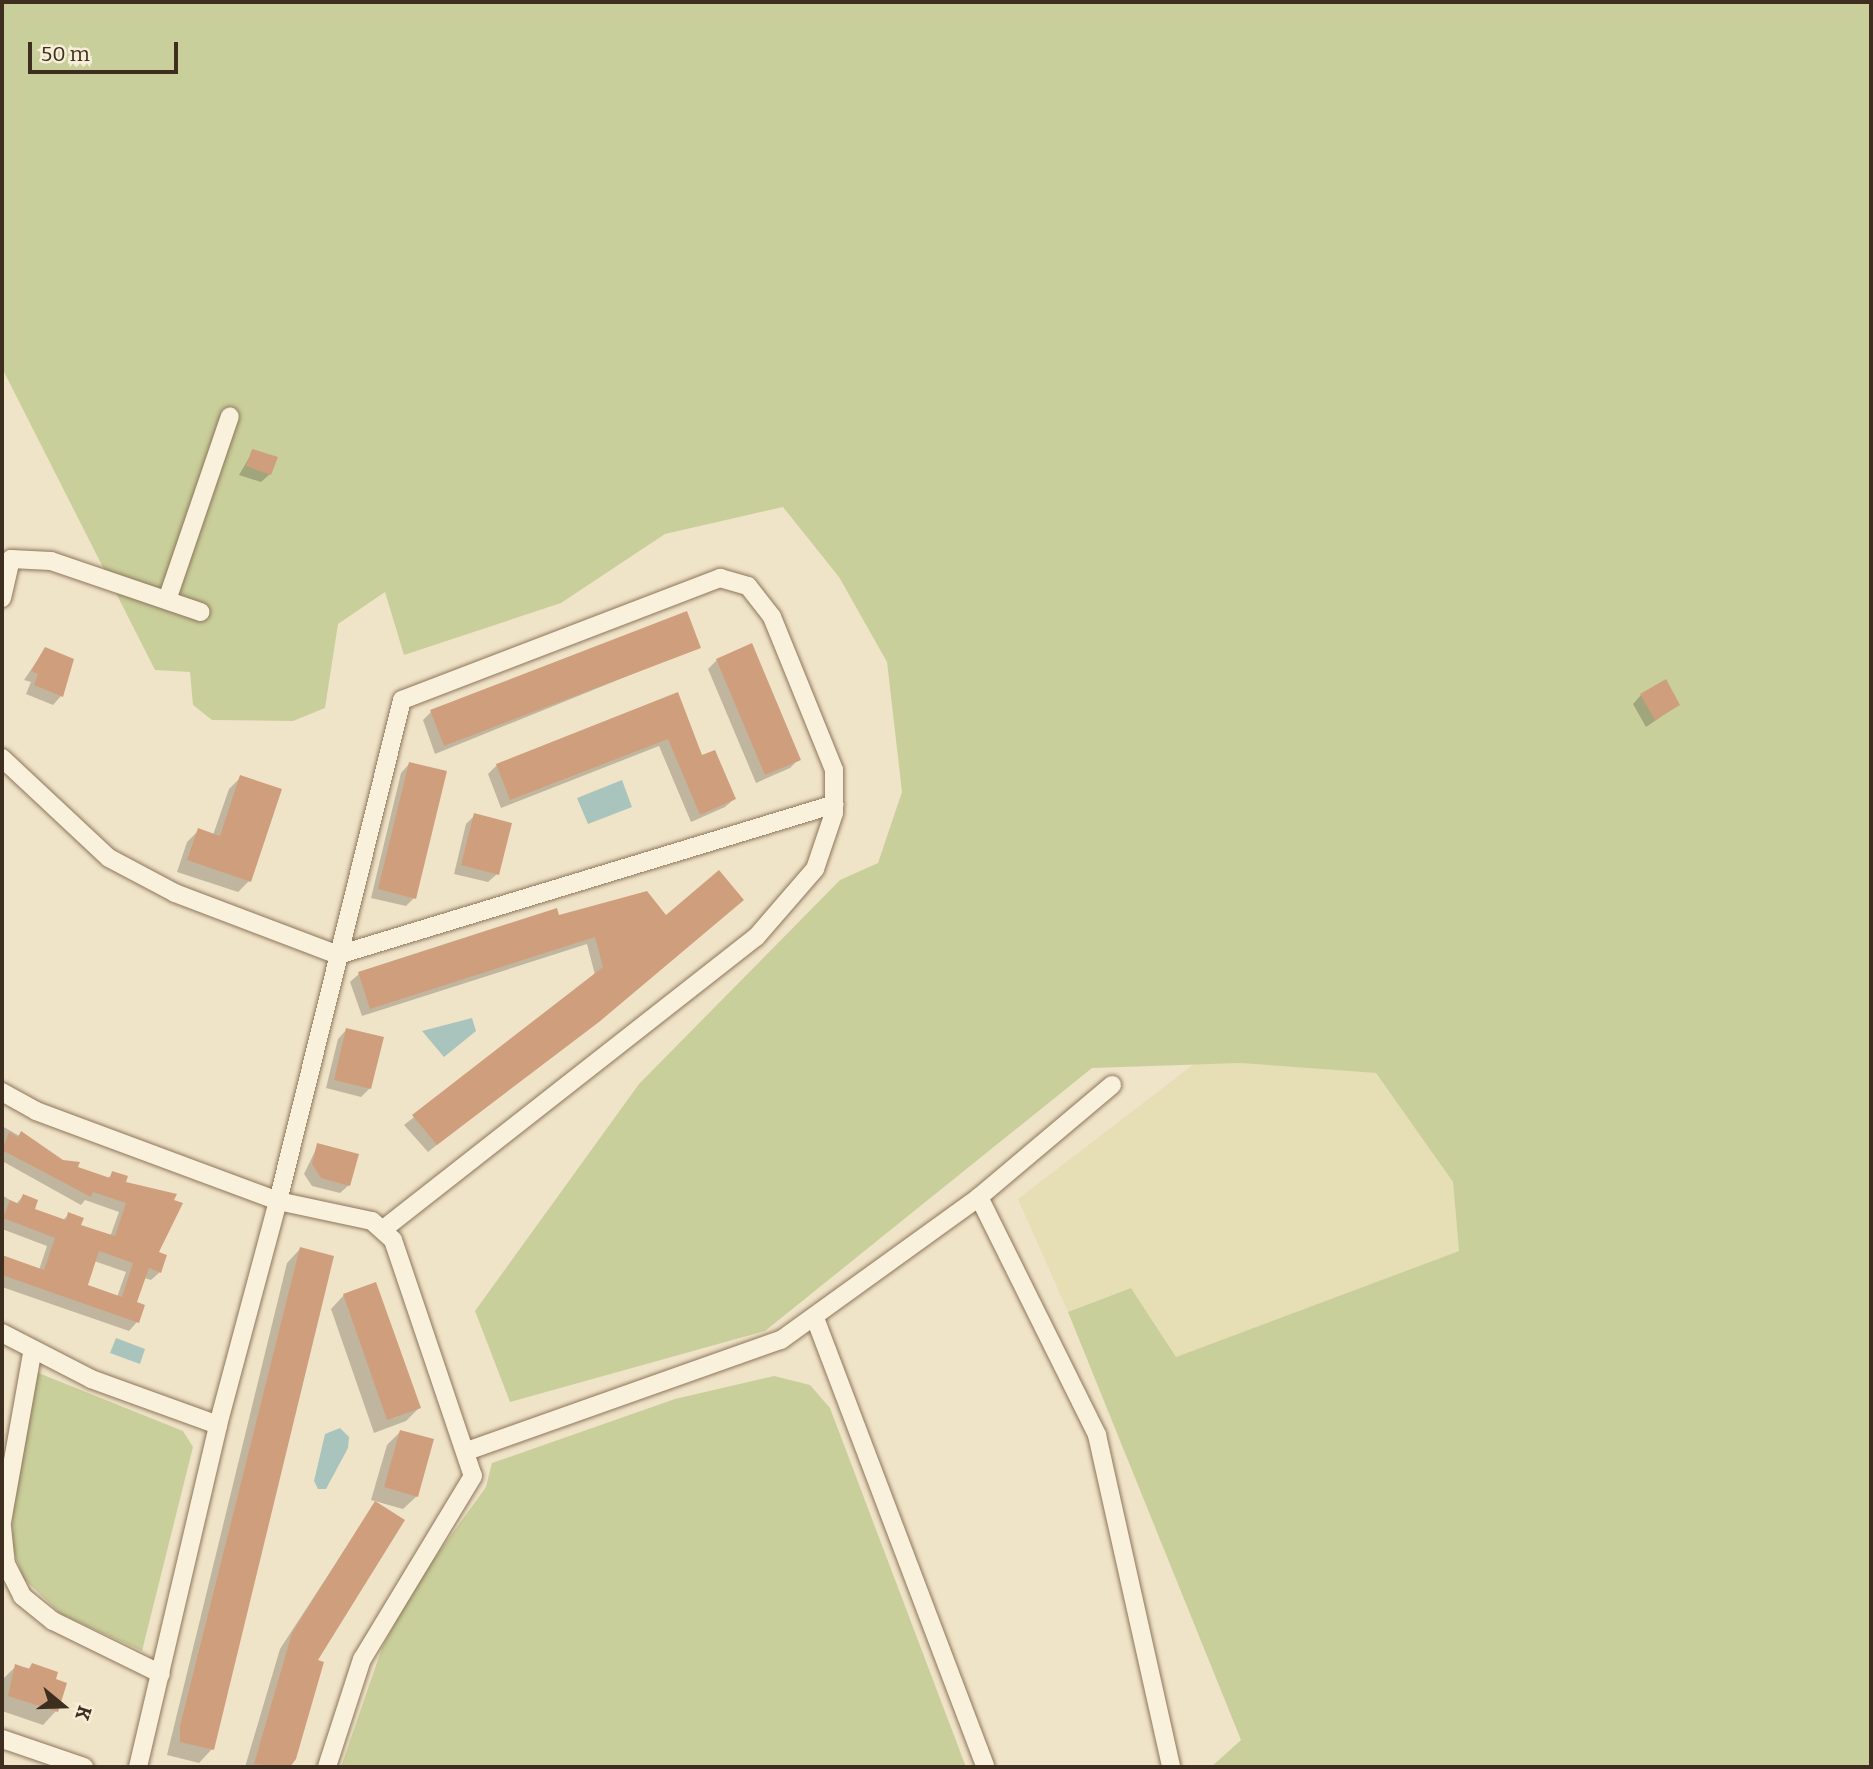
<!DOCTYPE html>
<style>
body{margin:0}
#map{position:relative;width:1873px;height:1769px;overflow:hidden;background:#f0e4c8;font-family:Bitter,serif}
div>[style]{position:absolute}
[style*='--x']{left:calc(var(--x)*1px);top:calc(var(--y)*1px);width:calc(var(--w)*1px);rotate:calc(var(--a)*1deg)}
.farmland>*{inset:0;background:#e6deb5}
.green>*{inset:0;background:#c9cf9b}
.water>*{inset:0;background:#a9c4bc}
.shadow>*{inset:0;background:#0003}
.building>*{inset:0;background:#cf9f7d}
.roads{filter:drop-shadow(0 0 2px #8d765c) drop-shadow(0 0 2px #8d765c)}
.minor>*{height:18px;margin:-9px;padding:0 9px;transform-origin:9px;border-radius:9px;background:#faf1dc}
span{translate:-50% -50%;white-space:nowrap;text-align:center;line-height:1.15;-webkit-text-stroke:5px #f7eed8;paint-order:stroke}
.frame{position:absolute;inset:0;border:4px solid #3d2e20;pointer-events:none}
.north{position:absolute;left:28px;top:1671px;width:70px;height:70px;-webkit-text-stroke:5px #f7eed8;paint-order:stroke;rotate:109deg;font-size:19px;font-weight:700;line-height:28px;text-align:center;color:#3d2e20}
.north::after{content:'';display:block;margin:auto;width:24px;height:32px;background:#3d2e20;clip-path:polygon(50% 0,100% 100%,50% 72%,0 100%)}
.scale{position:absolute;left:28px;top:42px;width:150px;height:32px;box-sizing:border-box;border:4px solid #3d2e20;border-top:0;padding-left:9px;font-size:21px;line-height:24px;white-space:nowrap;color:#3d2e20;-webkit-text-stroke:5px #f7eed8;paint-order:stroke}
</style>
<div id="map">
<div class="farmland">
<div style="clip-path:polygon(1240px 1063px,1376px 1073px,1453px 1182px,1459px 1251px,1176px 1357px,1131px 1288px,1068px 1312px,1018px 1199px,1194px 1064px)"></div>
</div>
<div class="green">
<div style="clip-path:polygon(2px 2px,1871px 2px,1871px 1767px,1211px 1767px,1241px 1740px,1068px 1312px,1131px 1288px,1176px 1357px,1459px 1251px,1453px 1182px,1376px 1073px,1240px 1063px,1092px 1068px,765px 1331px,510px 1402px,475px 1311px,639px 1084px,840px 880px,878px 863px,902px 792px,887px 662px,839px 577px,783px 507px,665px 534px,561px 603px,404px 655px,385px 592px,338px 624px,325px 708px,293px 721px,212px 720px,193px 705px,190px 672px,155px 670px,2px 368px)"></div>
<div style="clip-path:polygon(36px 1372px,183px 1431px,193px 1447px,142px 1651px,61px 1614px,23px 1578px,12px 1546px,13px 1505px)"></div>
<div style="clip-path:polygon(774px 1376px,810px 1385px,830px 1408px,966px 1767px,341px 1767px,382px 1648px,413px 1588px,486px 1487px,492px 1463px,675px 1399px)"></div>
</div>
<div class="water">
<div style="clip-path:polygon(622px 780px,632px 807px,588px 824px,577px 798px)"></div>
<div style="clip-path:polygon(472px 1018px,476px 1031px,444px 1057px,422px 1031px)"></div>
<div style="clip-path:polygon(116px 1338px,145px 1349px,140px 1364px,110px 1353px)"></div>
<div style="clip-path:polygon(340px 1428px,349px 1437px,348px 1448px,326px 1489px,318px 1489px,314px 1481px,325px 1434px)"></div>
</div>
<div class="shadow">
<div style="clip-path:polygon(253px 451px,270px 474px,261px 482px,239px 475px)"></div>
<div style="clip-path:polygon(699px 647px,435px 754px,423px 720px,431px 712px)"></div>
<div style="clip-path:polygon(45px 649px,61px 696px,53px 705px,26px 694px,31px 682px,24px 680px)"></div>
<div style="clip-path:polygon(717px 660px,799px 759px,790px 768px,756px 783px,708px 669px)"></div>
<div style="clip-path:polygon(677px 695px,701px 758px,734px 799px,725px 807px,691px 822px,659px 746px,501px 808px,488px 774px,497px 765px)"></div>
<div style="clip-path:polygon(1641px 695px,1678px 705px,1646px 727px,1633px 704px)"></div>
<div style="clip-path:polygon(409px 764px,414px 898px,406px 906px,371px 898px,401px 773px)"></div>
<div style="clip-path:polygon(241px 777px,249px 881px,238px 892px,177px 872px,187px 842px,199px 830px,213px 835px,229px 789px)"></div>
<div style="clip-path:polygon(475px 815px,497px 874px,488px 882px,454px 874px,466px 824px)"></div>
<div style="clip-path:polygon(733px 909px,428px 1152px,404px 1125px,595px 975px,587px 944px,362px 1016px,350px 982px,359px 974px,558px 917px,666px 917px)"></div>
<div style="clip-path:polygon(346px 1030px,370px 1088px,361px 1097px,326px 1088px,338px 1039px)"></div>
<div style="clip-path:polygon(evenodd,2px 1126px,76px 1168px,107px 1179px,113px 1173px,124px 1183px,160px 1272px,151px 1280px,144px 1278px,135px 1303px,137px 1322px,129px 1331px,2px 1287px,2px 1250px,3px 1257px,39px 1270px,47px 1246px,2px 1229px,2px 1195px,16px 1204px,23px 1196px,32px 1210px,62px 1221px,69px 1214px,79px 1226px,110px 1237px,119px 1212px,85px 1200px,81px 1205px,2px 1161px,2px 1126px,94px 1261px,126px 1272px,117px 1297px,85px 1286px,94px 1261px)"></div>
<div style="clip-path:polygon(318px 1145px,349px 1185px,340px 1193px,312px 1186px,304px 1174px)"></div>
<div style="clip-path:polygon(300px 1249px,212px 1749px,199px 1763px,167px 1755px,287px 1263px)"></div>
<div style="clip-path:polygon(344px 1295px,419px 1408px,406px 1421px,374px 1433px,331px 1309px)"></div>
<div style="clip-path:polygon(401px 1431px,417px 1496px,403px 1509px,371px 1500px,387px 1445px)"></div>
<div style="clip-path:polygon(375px 1503px,315px 1661px,322px 1663px,288px 1767px,245px 1767px,280px 1649px)"></div>
<div style="clip-path:polygon(16px 1666px,56px 1673px,54px 1681px,64px 1684px,56px 1711px,43px 1725px,2px 1711px,2px 1680px)"></div>
</div>
<div class="building">
<div style="clip-path:polygon(252px 449px,278px 457px,271px 475px,246px 466px)"></div>
<div style="clip-path:polygon(687px 611px,701px 648px,444px 746px,430px 710px)"></div>
<div style="clip-path:polygon(752px 643px,801px 760px,765px 775px,716px 659px)"></div>
<div style="clip-path:polygon(45px 647px,74px 659px,63px 697px,34px 685px,38px 674px,31px 671px)"></div>
<div style="clip-path:polygon(1666px 679px,1680px 705px,1655px 720px,1640px 694px)"></div>
<div style="clip-path:polygon(678px 692px,702px 755px,715px 750px,736px 799px,700px 815px,668px 739px,510px 800px,496px 764px)"></div>
<div style="clip-path:polygon(409px 762px,447px 771px,416px 899px,378px 889px)"></div>
<div style="clip-path:polygon(240px 775px,282px 789px,251px 882px,187px 860px,198px 828px,220px 836px)"></div>
<div style="clip-path:polygon(474px 813px,512px 823px,499px 875px,461px 865px)"></div>
<div style="clip-path:polygon(719px 870px,744px 900px,599px 1022px,437px 1145px,412px 1115px,603px 967px,595px 937px,370px 1009px,358px 972px,557px 908px,559px 915px,647px 891px,666px 915px)"></div>
<div style="clip-path:polygon(346px 1028px,384px 1037px,371px 1089px,334px 1080px)"></div>
<div style="clip-path:polygon(evenodd,21px 1131px,63px 1160px,80px 1162px,78px 1167px,110px 1178px,112px 1171px,128px 1176px,126px 1182px,177px 1194px,174px 1200px,183px 1203px,159px 1252px,167px 1255px,161px 1273px,149px 1268px,137px 1302px,145px 1305px,139px 1323px,2px 1275px,2px 1255px,44px 1270px,55px 1238px,3px 1218px,10px 1200px,19px 1204px,23px 1194px,38px 1200px,35px 1209px,66px 1220px,68px 1212px,84px 1218px,81px 1225px,115px 1236px,126px 1203px,93px 1192px,91px 1197px,2px 1150px,9px 1132px,18px 1137px,21px 1131px,99px 1251px,133px 1263px,122px 1297px,88px 1285px,99px 1251px)"></div>
<div style="clip-path:polygon(317px 1143px,359px 1154px,350px 1186px,321px 1178px,312px 1164px)"></div>
<div style="clip-path:polygon(300px 1247px,334px 1256px,214px 1750px,180px 1742px,180px 1726px)"></div>
<div style="clip-path:polygon(376px 1282px,421px 1408px,387px 1420px,343px 1294px)"></div>
<div style="clip-path:polygon(400px 1430px,434px 1439px,418px 1497px,384px 1487px)"></div>
<div style="clip-path:polygon(375px 1501px,405px 1520px,318px 1660px,324px 1662px,296px 1759px,290px 1767px,254px 1764px,292px 1633px)"></div>
<div style="clip-path:polygon(32px 1663px,58px 1672px,56px 1679px,67px 1683px,58px 1712px,8px 1696px,15px 1664px,29px 1669px)"></div>
</div>
<div class="roads">
<div class="minor">
<div style="--x:2;--y:598;--w:40;--a:-77"></div>
<div style="--x:11;--y:559;--w:40;--a:2.9"></div>
<div style="--x:51;--y:561;--w:158;--a:18.8"></div>
<div style="--x:167;--y:600;--w:194;--a:-71.1"></div>
<div style="--x:2;--y:758;--w:146;--a:43.1"></div>
<div style="--x:109;--y:858;--w:75;--a:27.9"></div>
<div style="--x:175;--y:893;--w:174;--a:20.8"></div>
<div style="--x:338;--y:955;--w:519;--a:-16.9"></div>
<div style="--x:2;--y:1092;--w:39;--a:29"></div>
<div style="--x:36;--y:1111;--w:258;--a:20.4"></div>
<div style="--x:278;--y:1201;--w:516;--a:-76.1"></div>
<div style="--x:402;--y:700;--w:341;--a:-21"></div>
<div style="--x:720;--y:578;--w:29;--a:16"></div>
<div style="--x:748;--y:586;--w:39;--a:52"></div>
<div style="--x:772;--y:617;--w:165;--a:67.9"></div>
<div style="--x:834;--y:770;--w:43;--a:90"></div>
<div style="--x:834;--y:813;--w:59;--a:108.7"></div>
<div style="--x:815;--y:869;--w:90;--a:130.9"></div>
<div style="--x:756;--y:937;--w:473;--a:141.9"></div>
<div style="--x:979;--y:1197;--w:266;--a:63.6"></div>
<div style="--x:1097;--y:1435;--w:340;--a:77.4"></div>
<div style="--x:815;--y:1318;--w:480;--a:69.2"></div>
<div style="--x:2;--y:1333;--w:100;--a:27.3"></div>
<div style="--x:91;--y:1379;--w:135;--a:19.9"></div>
<div style="--x:218;--y:1425;--w:232;--a:-75"></div>
<div style="--x:278;--y:1201;--w:96;--a:12"></div>
<div style="--x:372;--y:1221;--w:28;--a:42"></div>
<div style="--x:393;--y:1240;--w:249;--a:71.3"></div>
<div style="--x:473;--y:1476;--w:214;--a:121.2"></div>
<div style="--x:362;--y:1659;--w:114;--a:108"></div>
<div style="--x:467;--y:1451;--w:333;--a:-19.5"></div>
<div style="--x:781;--y:1340;--w:244;--a:-35.8"></div>
<div style="--x:979;--y:1197;--w:174;--a:-40.1"></div>
<div style="--x:2;--y:1522;--w:171;--a:-79.9"></div>
<div style="--x:2;--y:1527;--w:37;--a:84"></div>
<div style="--x:6;--y:1564;--w:36;--a:63"></div>
<div style="--x:22;--y:1596;--w:40;--a:39"></div>
<div style="--x:53;--y:1621;--w:120;--a:26.1"></div>
<div style="--x:2;--y:1739;--w:87;--a:18.9"></div>
<div style="--x:138;--y:1767;--w:351;--a:-76.8"></div>
</div>
</div>
<div class="frame"></div>
<div class="north">K</div>
<div class="scale">50 m</div>
</div>
